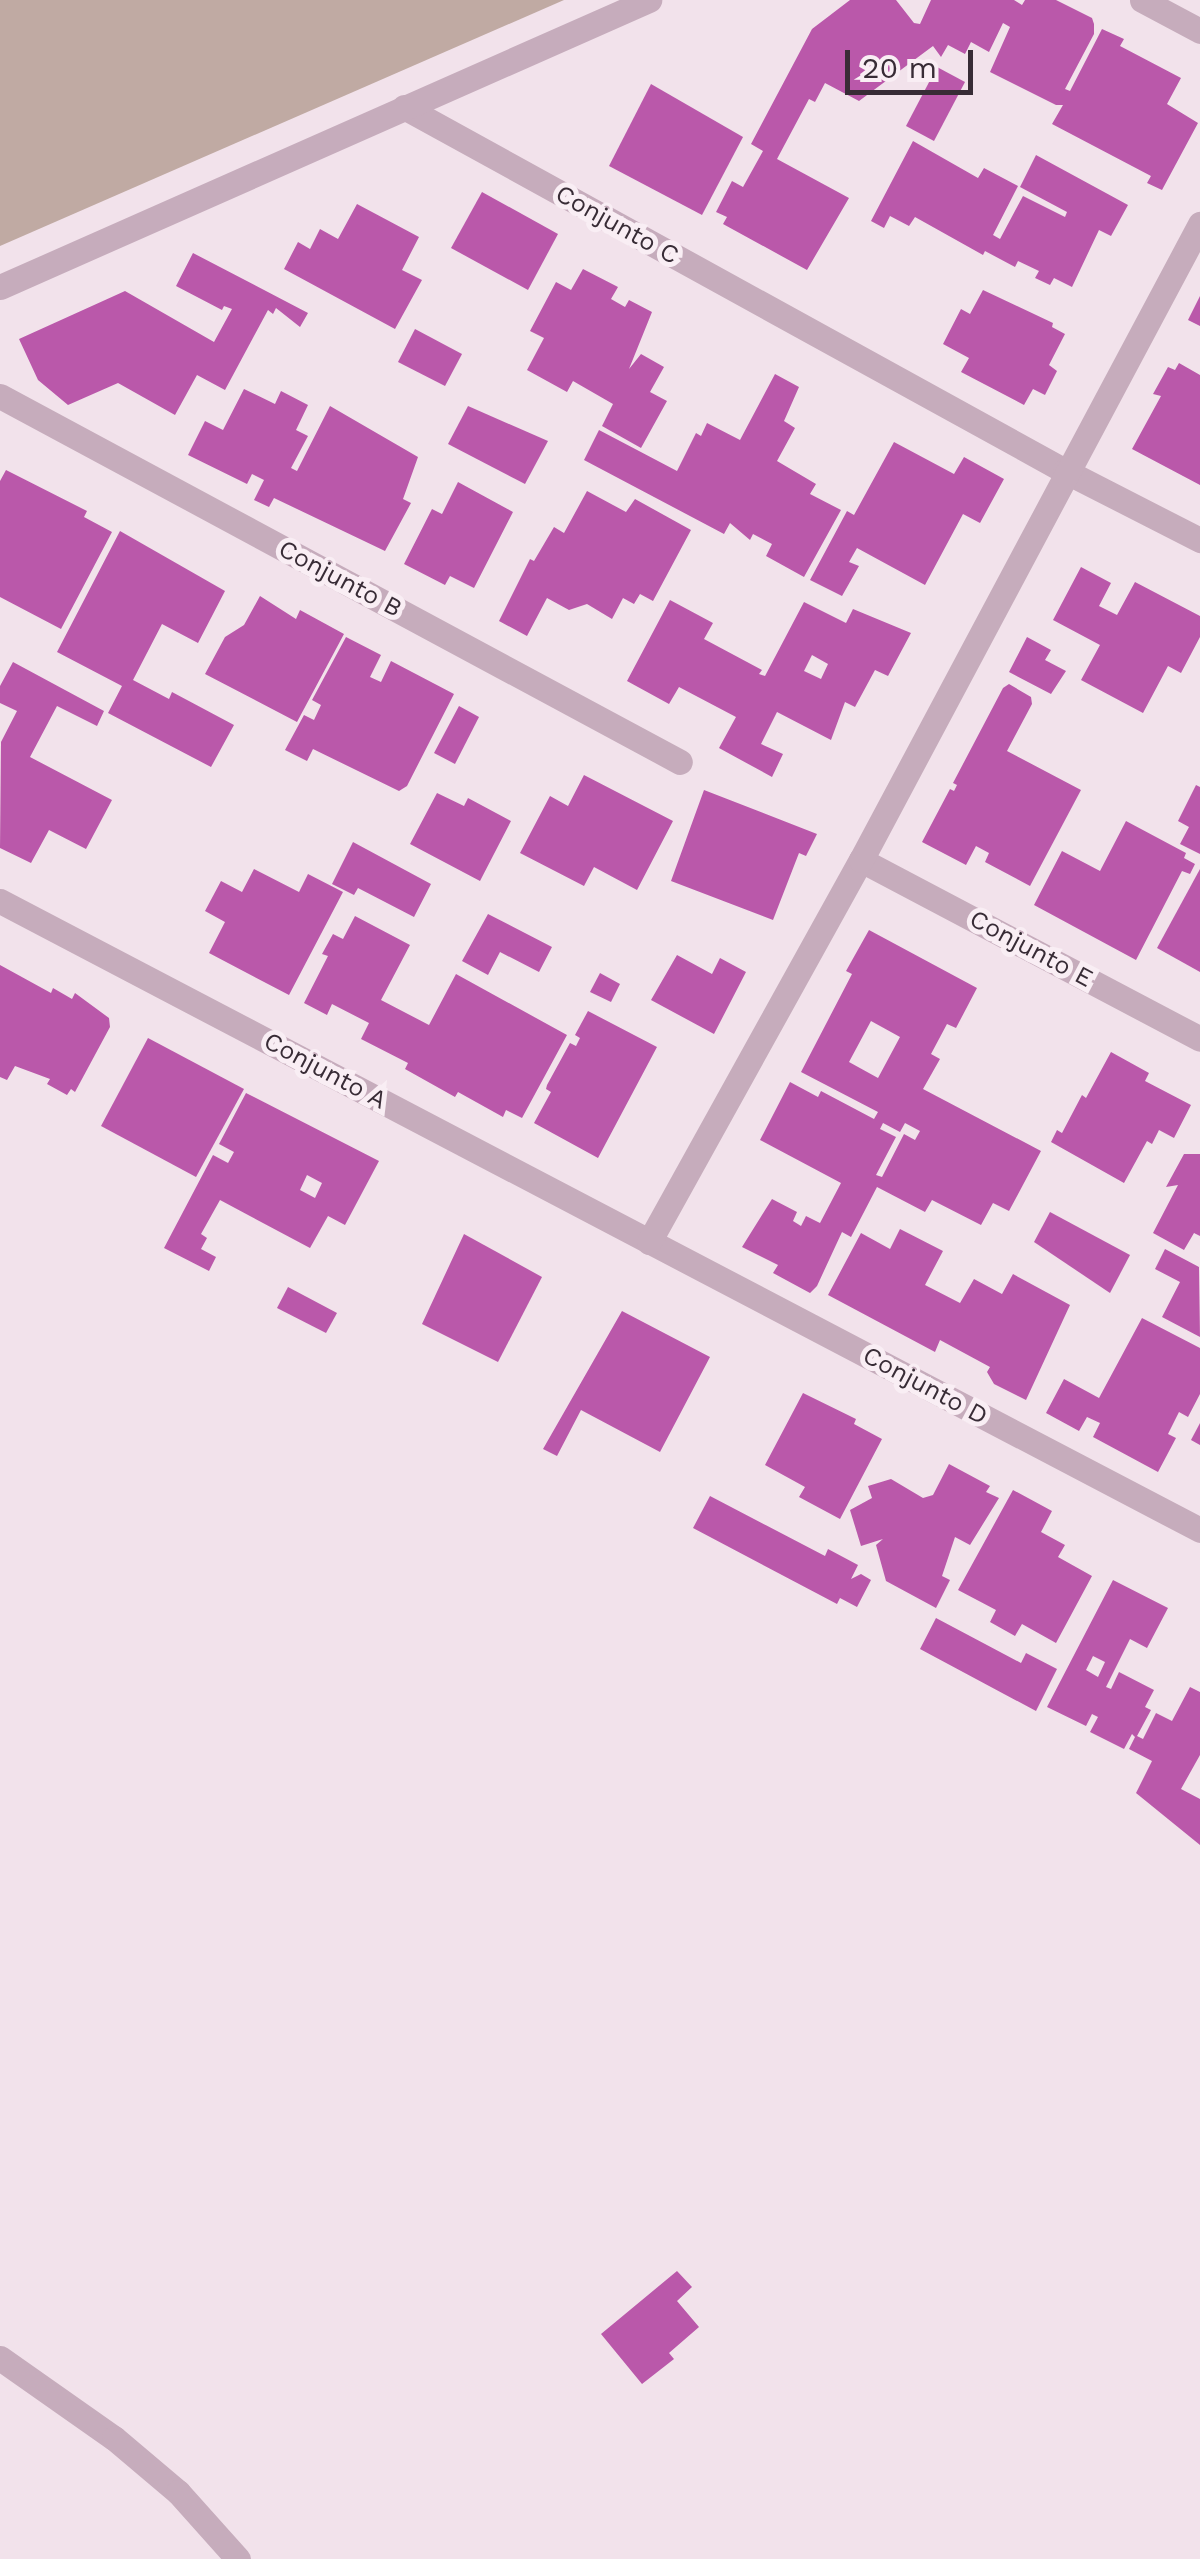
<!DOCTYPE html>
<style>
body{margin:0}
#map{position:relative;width:1200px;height:2559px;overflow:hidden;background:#f2e2eb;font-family:"Work Sans",sans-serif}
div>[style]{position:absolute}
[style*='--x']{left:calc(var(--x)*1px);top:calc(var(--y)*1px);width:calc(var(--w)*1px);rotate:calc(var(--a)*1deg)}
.green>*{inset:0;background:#c0aaa3}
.building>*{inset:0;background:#ba58aa}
.minor>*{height:25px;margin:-12.5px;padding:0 12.5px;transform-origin:12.5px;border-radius:12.5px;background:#c6acbc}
span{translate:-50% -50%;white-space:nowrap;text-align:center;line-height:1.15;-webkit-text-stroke:10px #f9eef4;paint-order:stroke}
.street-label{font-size:25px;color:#382c36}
.scale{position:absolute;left:845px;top:50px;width:128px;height:45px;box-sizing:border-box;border:5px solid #382c36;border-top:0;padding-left:12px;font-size:30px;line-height:35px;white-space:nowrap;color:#382c36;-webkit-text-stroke:8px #f9eef4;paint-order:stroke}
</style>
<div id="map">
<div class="green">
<div style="clip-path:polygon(0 0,564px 0,0 246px)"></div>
</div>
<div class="building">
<div style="clip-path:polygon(850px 0,896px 0,914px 23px,920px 24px,931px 0,1014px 0,1022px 5px,1025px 0,1056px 0,1092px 18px,1094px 24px,1094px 34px,1065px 89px,1070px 91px,1102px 29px,1124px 39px,1120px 46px,1181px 78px,1167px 104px,1198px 123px,1162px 190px,1147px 183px,1151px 176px,1052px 124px,1063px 105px,1056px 105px,990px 72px,1010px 27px,1003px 23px,989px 52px,971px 42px,965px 54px,948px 45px,941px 57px,933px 46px,859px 101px,825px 83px,815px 102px,809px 99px,777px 159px,849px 198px,807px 270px,723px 224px,727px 217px,716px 212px,732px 181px,743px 187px,763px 151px,751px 144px,812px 29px)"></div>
<div style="clip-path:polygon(937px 67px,965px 82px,934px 141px,906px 126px)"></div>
<div style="clip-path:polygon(651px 84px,743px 137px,702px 215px,609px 166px)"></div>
<div style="clip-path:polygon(913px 141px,978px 178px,984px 168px,1018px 186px,993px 235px,1000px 239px,1023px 196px,1065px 217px,1067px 212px,1020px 187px,1036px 155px,1128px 205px,1111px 236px,1099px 230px,1072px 287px,1054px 278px,1050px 285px,1035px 278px,1039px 271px,1018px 261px,1015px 267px,985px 251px,983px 255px,915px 217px,909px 226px,890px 216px,884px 228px,871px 221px)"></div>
<div style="clip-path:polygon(482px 192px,558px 234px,528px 290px,451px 248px)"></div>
<div style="clip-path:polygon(357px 204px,419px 237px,402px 270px,422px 280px,395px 329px,284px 269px,298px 242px,310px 249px,320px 229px,338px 239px)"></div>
<div style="clip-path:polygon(193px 253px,308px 313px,300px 327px,276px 308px,273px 314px,268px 310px,225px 390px,197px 375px,175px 415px,118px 383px,68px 405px,38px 380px,19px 339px,125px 291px,214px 342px,232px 309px,224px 306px,222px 310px,176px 286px)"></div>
<div style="clip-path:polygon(583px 269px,618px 287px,611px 299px,625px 307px,629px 300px,652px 312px,629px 369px,641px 354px,664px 367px,650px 392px,667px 401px,641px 448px,602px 426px,613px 404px,573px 381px,567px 392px,527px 370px,544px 338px,530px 331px,556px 282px,571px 290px)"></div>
<div style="clip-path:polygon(983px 290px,1053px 323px,1052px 327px,1065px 334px,1049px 365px,1057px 371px,1045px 395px,1033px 389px,1024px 405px,961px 372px,969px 358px,943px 344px,961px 309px,970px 314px)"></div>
<div style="clip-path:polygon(1200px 296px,1200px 326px,1188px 320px)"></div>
<div style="clip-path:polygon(415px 329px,462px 354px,445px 386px,398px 362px)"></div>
<div style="clip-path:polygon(1179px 363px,1200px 375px,1200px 485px,1132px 449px,1161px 396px,1153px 394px,1168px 367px,1175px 370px)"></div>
<div style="clip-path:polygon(775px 374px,799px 387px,784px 421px,795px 428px,777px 461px,816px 484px,810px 494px,841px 510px,804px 577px,766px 556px,772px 544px,753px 534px,750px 540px,730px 523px,724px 534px,584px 460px,599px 430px,677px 471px,696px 433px,701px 436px,707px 423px,740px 440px)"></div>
<div style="clip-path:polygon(244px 389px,275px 404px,281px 391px,308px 405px,296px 430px,308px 436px,291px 468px,297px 471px,330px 406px,418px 457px,403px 499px,411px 503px,385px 551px,274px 498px,269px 507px,254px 500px,264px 480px,252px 474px,247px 484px,188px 455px,205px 421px,223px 430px)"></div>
<div style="clip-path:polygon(468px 406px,548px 441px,525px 484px,448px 444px)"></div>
<div style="clip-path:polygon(894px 442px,954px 474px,964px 457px,1004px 479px,980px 523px,963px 514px,925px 585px,857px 548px,849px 562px,859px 566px,842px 596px,810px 580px,847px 511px,854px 515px)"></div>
<div style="clip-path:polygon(6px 470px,87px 511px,84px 517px,112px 532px,61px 629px,0 597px,0 481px)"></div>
<div style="clip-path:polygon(458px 482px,513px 512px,474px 588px,450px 576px,445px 585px,404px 564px,432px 509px,442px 514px)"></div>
<div style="clip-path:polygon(587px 491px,626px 512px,635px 499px,691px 530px,653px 601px,640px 594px,634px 604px,623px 598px,612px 619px,587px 604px,569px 610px,547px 598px,527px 636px,499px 621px,530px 559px,534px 561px,554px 527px,564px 533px)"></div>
<div style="clip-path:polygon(120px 531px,225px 591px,198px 643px,162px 624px,133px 680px,169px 699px,172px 692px,234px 725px,211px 767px,108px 713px,122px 686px,57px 652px)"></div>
<div style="clip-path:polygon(1081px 567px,1111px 583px,1099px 606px,1117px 615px,1135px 582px,1200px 616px,1200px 637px,1181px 673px,1168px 666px,1143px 713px,1081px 680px,1100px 645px,1053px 620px)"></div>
<div style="clip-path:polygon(260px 596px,296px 619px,300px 610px,344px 634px,297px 722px,205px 674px,225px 637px,244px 625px)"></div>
<div style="clip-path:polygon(evenodd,670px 600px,713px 623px,704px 639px,762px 670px,759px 674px,765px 676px,804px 602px,846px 623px,853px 609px,911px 633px,888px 676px,875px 670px,855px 707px,845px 702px,831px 740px,777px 712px,761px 744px,783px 754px,772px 777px,719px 748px,736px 717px,679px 687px,669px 704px,627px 681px,670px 600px,812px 655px,828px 664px,821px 679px,804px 671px,812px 655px)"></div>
<div style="clip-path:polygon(346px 637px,381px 655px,370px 677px,381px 682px,391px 661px,454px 694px,407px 786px,399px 791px,313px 749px,307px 761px,285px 750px,304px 715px,314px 720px,321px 705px,312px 700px)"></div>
<div style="clip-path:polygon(1027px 637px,1051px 650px,1045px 660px,1066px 671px,1051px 694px,1009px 672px)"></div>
<div style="clip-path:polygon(13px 662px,104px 711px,97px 726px,57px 706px,30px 757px,112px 800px,86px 849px,49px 830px,31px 863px,0 848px,1px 742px,17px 711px,0 703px,0 686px)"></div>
<div style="clip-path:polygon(1009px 684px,1031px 697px,1032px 704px,1007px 751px,1081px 790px,1030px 886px,985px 862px,989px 853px,976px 846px,966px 865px,922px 842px,950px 789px,954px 791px,957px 785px,953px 783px,1003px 688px)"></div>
<div style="clip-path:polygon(459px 706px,479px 717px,455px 764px,434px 753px)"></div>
<div style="clip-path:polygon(584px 775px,673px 821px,637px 890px,594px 867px,584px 886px,520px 853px,550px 796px,568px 806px)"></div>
<div style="clip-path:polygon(1196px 785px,1200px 787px,1200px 854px,1180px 844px,1189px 827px,1178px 821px)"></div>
<div style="clip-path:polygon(704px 790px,817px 834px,806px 856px,799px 853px,773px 920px,671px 881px)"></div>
<div style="clip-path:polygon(437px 793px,464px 806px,468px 798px,511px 821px,480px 881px,410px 844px)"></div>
<div style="clip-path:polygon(1126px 821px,1186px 853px,1184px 858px,1195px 864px,1190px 874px,1182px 871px,1136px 960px,1034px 905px,1062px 851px,1100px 871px)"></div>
<div style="clip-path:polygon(353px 842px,431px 884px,414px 917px,358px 888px,354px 895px,332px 884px)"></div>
<div style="clip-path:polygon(254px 869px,299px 892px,308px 874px,343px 892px,289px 995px,209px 953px,225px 922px,205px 911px,221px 881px,242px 892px)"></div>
<div style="clip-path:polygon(1200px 869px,1200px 972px,1157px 948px)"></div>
<div style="clip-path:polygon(488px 914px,552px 947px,539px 972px,500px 952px,488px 975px,462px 961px)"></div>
<div style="clip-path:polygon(355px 916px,410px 945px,381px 1000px,429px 1025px,456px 974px,567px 1035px,522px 1118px,506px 1110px,503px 1117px,458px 1092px,455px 1097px,405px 1069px,408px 1063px,361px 1039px,369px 1023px,332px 1004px,327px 1015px,304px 1003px,328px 956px,322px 954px,333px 934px,343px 939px)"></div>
<div style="clip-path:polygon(evenodd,869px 930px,977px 988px,956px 1028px,947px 1024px,931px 1054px,940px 1059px,923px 1089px,1041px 1151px,1009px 1211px,993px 1203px,981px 1225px,932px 1200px,925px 1212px,877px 1187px,851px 1237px,842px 1232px,817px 1286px,810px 1293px,773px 1273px,778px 1265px,742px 1247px,772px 1199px,797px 1212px,793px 1221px,801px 1226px,806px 1216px,820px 1223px,841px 1183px,760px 1140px,790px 1082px,818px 1097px,821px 1091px,874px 1119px,878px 1112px,801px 1072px,852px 974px,846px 971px,869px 930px,871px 1021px,900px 1037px,878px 1078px,849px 1062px,871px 1021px,869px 930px,883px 1123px,900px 1132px,905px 1123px,920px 1131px,915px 1140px,904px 1134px,882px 1177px,876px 1175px,896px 1137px,880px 1129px,883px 1123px)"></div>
<div style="clip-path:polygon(677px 955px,712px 974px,720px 958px,746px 972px,714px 1034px,651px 1000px)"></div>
<div style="clip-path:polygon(0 965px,51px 993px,53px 988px,72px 999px,75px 993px,109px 1018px,110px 1027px,75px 1092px,71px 1089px,67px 1095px,47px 1084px,50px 1079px,15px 1066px,7px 1080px,0 1077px)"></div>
<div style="clip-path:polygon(600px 973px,620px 984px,611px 1002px,590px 992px)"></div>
<div style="clip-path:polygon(588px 1011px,657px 1047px,598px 1158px,534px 1123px,551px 1092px,546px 1089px,547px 1085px,570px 1043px,576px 1046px,580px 1038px,575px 1035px)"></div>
<div style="clip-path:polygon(148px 1038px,244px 1089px,196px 1177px,101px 1126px)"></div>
<div style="clip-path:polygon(1111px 1052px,1149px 1073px,1145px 1081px,1191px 1105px,1174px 1138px,1159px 1130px,1152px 1144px,1147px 1141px,1124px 1183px,1051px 1142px,1057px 1130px,1062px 1133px,1082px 1095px,1086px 1098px)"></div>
<div style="clip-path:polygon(evenodd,246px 1093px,379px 1161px,345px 1225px,328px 1216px,310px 1248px,220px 1200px,201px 1234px,207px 1238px,201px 1249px,216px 1257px,209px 1271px,164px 1248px,213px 1155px,228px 1163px,234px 1152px,219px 1144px,246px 1093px,307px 1175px,322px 1183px,315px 1198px,300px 1190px,307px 1175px)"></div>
<div style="clip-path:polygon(1184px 1154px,1200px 1154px,1200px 1236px,1194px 1233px,1184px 1250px,1153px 1233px,1178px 1185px,1166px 1187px)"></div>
<div style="clip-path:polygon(1050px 1212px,1130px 1255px,1110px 1293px,1034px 1242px)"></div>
<div style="clip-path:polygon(900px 1229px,943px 1251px,925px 1285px,960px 1303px,974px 1279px,1002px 1294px,1013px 1274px,1070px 1305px,1026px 1400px,994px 1384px,987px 1372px,990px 1367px,940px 1340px,935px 1352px,828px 1295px,861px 1233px,890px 1249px)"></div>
<div style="clip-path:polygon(464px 1234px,542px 1277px,498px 1362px,422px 1324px)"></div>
<div style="clip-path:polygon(1165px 1249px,1199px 1267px,1200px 1337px,1162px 1317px,1180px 1282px,1155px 1269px)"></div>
<div style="clip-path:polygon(288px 1287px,337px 1313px,326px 1333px,277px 1308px)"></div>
<div style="clip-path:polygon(622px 1311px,710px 1357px,660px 1452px,581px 1410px,557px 1456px,543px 1449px)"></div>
<div style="clip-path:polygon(1142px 1318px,1200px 1348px,1200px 1394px,1188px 1417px,1179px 1412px,1168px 1434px,1176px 1438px,1158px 1472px,1093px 1437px,1100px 1423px,1087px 1417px,1079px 1431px,1046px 1413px,1064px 1379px,1099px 1398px)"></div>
<div style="clip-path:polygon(803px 1393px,856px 1419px,854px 1424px,882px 1439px,840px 1519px,799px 1497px,805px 1487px,765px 1465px)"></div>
<div style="clip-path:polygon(1200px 1423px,1200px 1445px,1191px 1440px)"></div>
<div style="clip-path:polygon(949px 1464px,990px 1486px,986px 1492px,999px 1498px,970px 1545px,955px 1537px,942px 1576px,950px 1580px,936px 1608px,886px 1581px,876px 1545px,883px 1539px,861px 1546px,850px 1510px,872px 1498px,868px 1486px,891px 1479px,923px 1498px,933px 1495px)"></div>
<div style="clip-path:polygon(1013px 1490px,1052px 1511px,1041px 1532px,1065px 1545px,1058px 1557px,1092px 1576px,1056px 1643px,1022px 1624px,1015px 1636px,990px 1622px,996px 1610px,958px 1590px)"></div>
<div style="clip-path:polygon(710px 1496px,825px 1556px,828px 1549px,858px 1565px,851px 1579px,861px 1574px,871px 1580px,857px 1607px,840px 1598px,837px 1604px,693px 1528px)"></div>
<div style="clip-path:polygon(evenodd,1113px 1580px,1168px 1608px,1147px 1648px,1130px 1639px,1106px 1687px,1111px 1689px,1119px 1672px,1154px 1690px,1145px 1707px,1151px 1710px,1137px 1736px,1143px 1739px,1156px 1713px,1172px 1721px,1190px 1687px,1200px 1692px,1200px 1755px,1181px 1789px,1200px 1799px,1200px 1845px,1136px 1793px,1152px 1761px,1129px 1749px,1135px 1737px,1132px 1734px,1124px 1749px,1090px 1732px,1098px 1717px,1092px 1714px,1086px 1726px,1047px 1707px,1113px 1580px,1093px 1656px,1105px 1662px,1098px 1677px,1086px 1670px,1093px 1656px)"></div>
<div style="clip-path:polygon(936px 1618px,1021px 1663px,1026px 1653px,1057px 1669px,1036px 1711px,920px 1649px)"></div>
<div style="clip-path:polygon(677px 2271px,692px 2287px,677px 2301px,699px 2327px,669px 2353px,674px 2359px,642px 2384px,601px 2334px)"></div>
</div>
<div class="minor">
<div style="--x:1142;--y:0;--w:66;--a:28.1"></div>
<div style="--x:404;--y:107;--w:755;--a:28.84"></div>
<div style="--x:1065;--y:471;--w:152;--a:27.1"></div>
<div style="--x:0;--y:287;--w:710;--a:-23.86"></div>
<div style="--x:0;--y:396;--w:772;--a:28.29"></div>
<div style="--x:861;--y:860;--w:383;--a:27.8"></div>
<div style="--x:0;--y:901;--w:1355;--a:27.66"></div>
<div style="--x:649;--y:1242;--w:437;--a:-61"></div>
<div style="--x:861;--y:860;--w:721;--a:-61.94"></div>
<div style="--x:0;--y:2358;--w:139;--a:35.1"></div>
<div style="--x:114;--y:2438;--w:84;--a:40.2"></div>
<div style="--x:178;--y:2492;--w:90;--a:48.2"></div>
</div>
<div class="street-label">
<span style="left:617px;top:225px;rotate:29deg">Conjunto C</span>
<span style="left:340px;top:579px;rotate:28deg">Conjunto B</span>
<span style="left:1031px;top:949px;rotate:28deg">Conjunto E</span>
<span style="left:325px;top:1071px;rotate:28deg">Conjunto A</span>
<span style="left:925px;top:1386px;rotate:28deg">Conjunto D</span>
</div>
<div class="scale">20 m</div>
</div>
